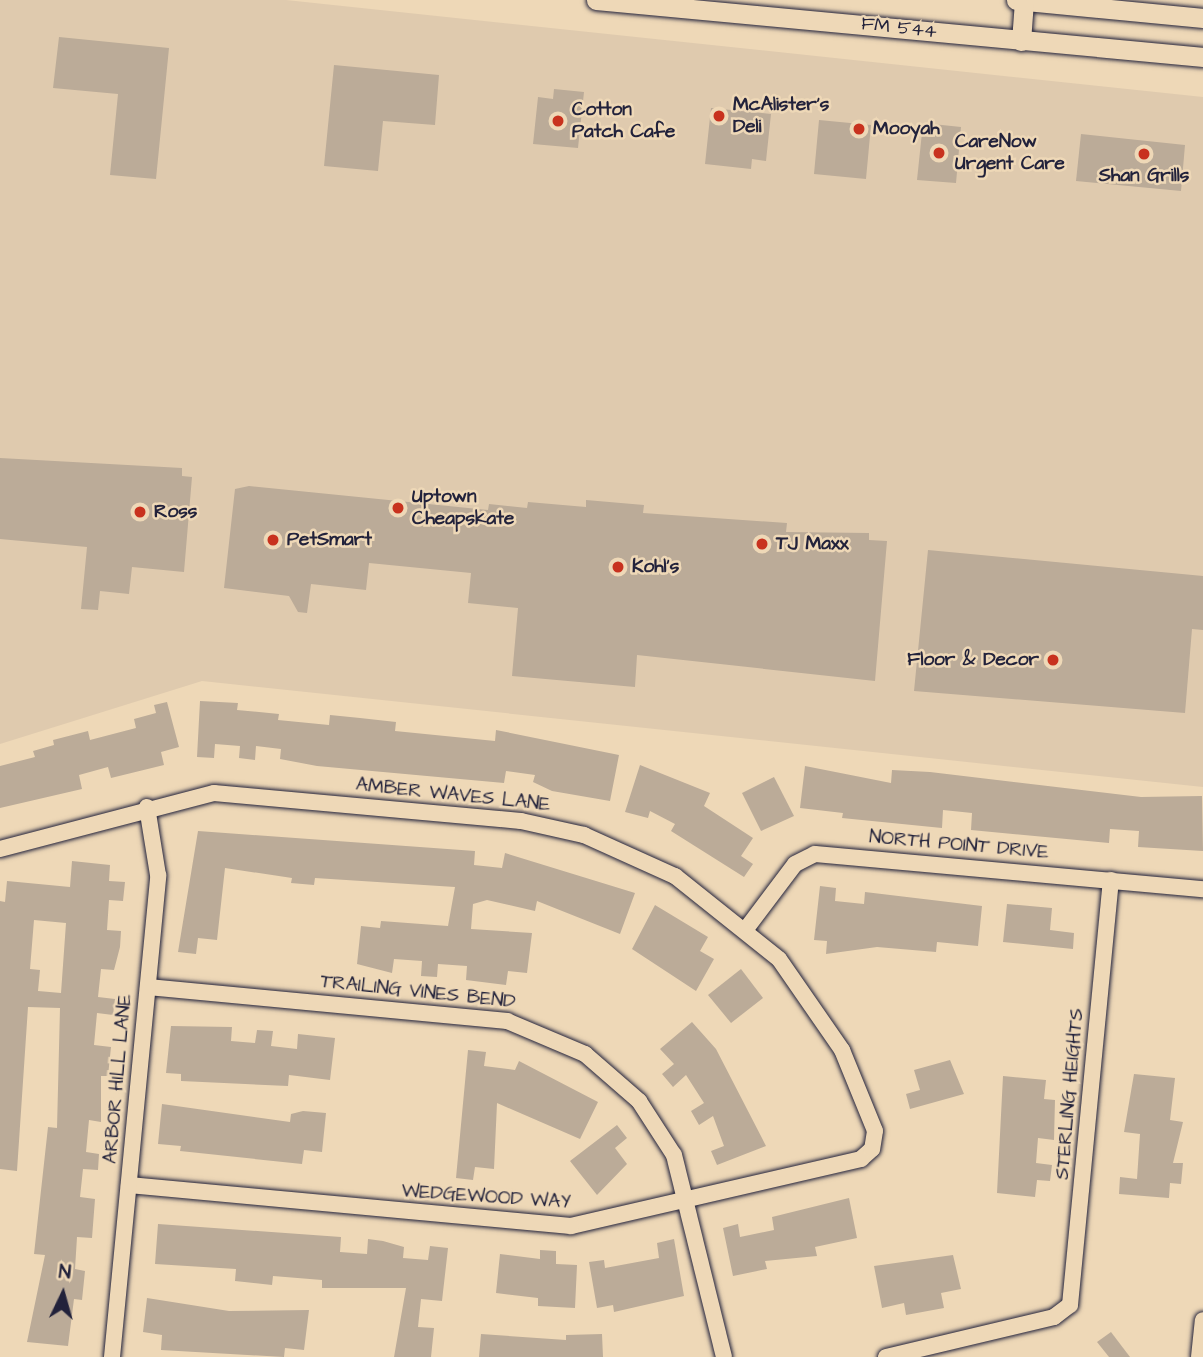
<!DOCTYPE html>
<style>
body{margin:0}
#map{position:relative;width:1203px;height:1357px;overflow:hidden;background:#eed8b7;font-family:"Architects Daughter",sans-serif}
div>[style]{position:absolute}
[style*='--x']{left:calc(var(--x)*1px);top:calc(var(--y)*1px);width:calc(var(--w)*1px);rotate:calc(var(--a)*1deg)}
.built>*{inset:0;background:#dfcaae}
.building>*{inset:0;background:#bbab98}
.roads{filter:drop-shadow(0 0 2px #22223b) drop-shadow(0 0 2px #22223b)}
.minor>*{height:16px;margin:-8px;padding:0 8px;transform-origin:8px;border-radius:8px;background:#eed8b7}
.major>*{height:19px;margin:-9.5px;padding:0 9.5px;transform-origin:9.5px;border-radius:9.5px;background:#eed8b7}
.dots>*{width:19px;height:19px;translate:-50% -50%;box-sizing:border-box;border:4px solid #eed8b7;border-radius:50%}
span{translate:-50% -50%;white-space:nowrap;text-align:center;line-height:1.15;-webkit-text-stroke:5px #eed8b7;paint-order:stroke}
.street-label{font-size:19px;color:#22223b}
.poi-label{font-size:19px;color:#22223b;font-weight:700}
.left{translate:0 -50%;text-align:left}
.right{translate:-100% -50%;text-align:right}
.north{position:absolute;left:28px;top:1259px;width:70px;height:70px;-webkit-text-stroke:5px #eed8b7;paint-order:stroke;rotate:5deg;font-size:19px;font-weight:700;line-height:28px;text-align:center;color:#22223b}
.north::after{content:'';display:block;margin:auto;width:24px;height:32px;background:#22223b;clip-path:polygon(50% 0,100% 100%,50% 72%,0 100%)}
</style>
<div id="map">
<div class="built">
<div style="clip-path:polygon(0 0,286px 0,1203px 97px,1203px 787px,202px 681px,0 744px)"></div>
</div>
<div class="building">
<div style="clip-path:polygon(59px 37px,169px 48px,156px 179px,110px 175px,118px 94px,53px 88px)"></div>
<div style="clip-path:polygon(334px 65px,439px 75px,435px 125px,383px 121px,378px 171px,324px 166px)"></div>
<div style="clip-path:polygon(554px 89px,584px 92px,578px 148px,533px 144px,538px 97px,553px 99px)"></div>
<div style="clip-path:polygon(711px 108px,771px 114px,766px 161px,752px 159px,751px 169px,705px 164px)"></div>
<div style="clip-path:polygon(819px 120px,871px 125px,866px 179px,814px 174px)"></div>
<div style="clip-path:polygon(923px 123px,961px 127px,956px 183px,917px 180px)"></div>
<div style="clip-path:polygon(1081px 134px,1185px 145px,1181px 191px,1076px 181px)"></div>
<div style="clip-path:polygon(0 458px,182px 468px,182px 476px,192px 477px,184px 572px,132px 567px,129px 594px,100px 591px,98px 610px,81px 609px,87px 547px,0 539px)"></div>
<div style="clip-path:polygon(249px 486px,488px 510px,489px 504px,527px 508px,528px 502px,586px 507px,586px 500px,644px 505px,643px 513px,787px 523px,786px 532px,869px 533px,869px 540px,887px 541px,875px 681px,637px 655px,635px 687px,512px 676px,518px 608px,468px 603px,471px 573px,369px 563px,366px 590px,311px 584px,307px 613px,298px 612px,289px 596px,224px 588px,235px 489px)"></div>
<div style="clip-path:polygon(928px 550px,1203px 576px,1203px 630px,1192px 629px,1185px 713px,914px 691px)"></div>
<div style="clip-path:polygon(200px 701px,238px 703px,237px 710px,279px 714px,278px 720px,329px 725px,330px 715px,360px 718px,396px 722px,395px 731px,495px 741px,496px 730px,619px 755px,610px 801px,552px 791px,533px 782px,535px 775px,506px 771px,504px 783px,317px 766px,280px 759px,281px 749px,256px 746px,255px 760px,239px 758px,240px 746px,215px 744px,214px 758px,197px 757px)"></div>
<div style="clip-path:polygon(167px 702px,179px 747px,161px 752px,164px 765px,111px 778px,108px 767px,79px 775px,82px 789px,0 808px,0 766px,35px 757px,33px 751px,54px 745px,53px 740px,88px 731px,90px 740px,136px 728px,134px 719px,156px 713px,154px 705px)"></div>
<div style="clip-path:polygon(640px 765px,710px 793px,704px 806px,753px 838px,741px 856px,753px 864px,744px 877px,671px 831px,675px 824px,650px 811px,648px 818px,625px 812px)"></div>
<div style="clip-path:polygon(805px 766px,891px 783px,892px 770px,930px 772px,1141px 797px,1202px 796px,1203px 851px,1138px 847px,1139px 831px,1110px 829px,1109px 843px,971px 830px,972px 813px,943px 810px,942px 828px,842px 818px,843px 813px,800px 808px)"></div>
<div style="clip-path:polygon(774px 777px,794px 816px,761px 831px,742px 793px)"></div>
<div style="clip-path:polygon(198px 831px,475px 851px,474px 865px,502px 868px,505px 853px,635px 893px,620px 934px,537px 901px,535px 911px,487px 900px,473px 904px,471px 929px,532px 933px,527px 973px,508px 971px,506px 985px,466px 980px,467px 966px,438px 964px,437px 977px,421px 976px,422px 961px,394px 959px,392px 973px,357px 964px,361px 926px,380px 928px,381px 921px,448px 926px,455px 887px,315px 878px,314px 885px,291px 883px,292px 878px,225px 868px,217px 940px,198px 938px,196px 954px,178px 952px)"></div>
<div style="clip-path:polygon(evenodd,72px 861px,110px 865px,109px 881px,125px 882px,123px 901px,109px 900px,107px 930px,121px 931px,120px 947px,114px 970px,101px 969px,98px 997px,115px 999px,113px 1015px,97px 1013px,94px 1045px,111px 1047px,108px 1076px,101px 1076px,101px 1122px,89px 1120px,86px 1152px,99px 1154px,98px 1170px,83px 1169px,80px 1197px,95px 1199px,92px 1238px,77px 1237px,75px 1269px,85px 1271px,82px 1300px,74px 1299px,68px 1346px,27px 1342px,45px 1255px,34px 1254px,48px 1127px,57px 1128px,60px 1008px,28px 1007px,17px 1171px,0 1169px,0 901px,5px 902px,7px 881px,70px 887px,72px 861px,34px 920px,66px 923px,61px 993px,38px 991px,40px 970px,30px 969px,34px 920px)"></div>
<div style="clip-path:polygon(820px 886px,836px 888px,835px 901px,864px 904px,865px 892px,982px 906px,978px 946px,937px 942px,936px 952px,877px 947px,826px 954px,827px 941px,814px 940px)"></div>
<div style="clip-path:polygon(1007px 904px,1052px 908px,1050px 930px,1074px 933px,1073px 949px,1003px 942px)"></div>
<div style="clip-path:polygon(655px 905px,708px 937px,700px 951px,714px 959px,696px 991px,632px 949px)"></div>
<div style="clip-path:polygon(741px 969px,763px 998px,731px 1023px,708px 995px)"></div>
<div style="clip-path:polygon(692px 1022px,716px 1049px,766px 1146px,717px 1165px,711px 1151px,724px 1146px,713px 1116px,699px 1125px,691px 1111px,704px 1103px,686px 1075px,673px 1087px,662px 1074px,674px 1064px,660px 1049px)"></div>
<div style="clip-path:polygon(171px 1026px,232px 1027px,231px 1041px,255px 1043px,257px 1030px,273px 1031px,271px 1046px,297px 1049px,298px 1034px,335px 1038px,330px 1080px,289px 1075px,288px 1086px,181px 1081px,181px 1074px,166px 1073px)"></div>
<div style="clip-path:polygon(468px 1050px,486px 1052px,484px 1066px,515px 1070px,519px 1061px,598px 1102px,580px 1139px,497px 1103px,494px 1169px,475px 1167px,473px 1180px,456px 1178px)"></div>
<div style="clip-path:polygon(950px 1060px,964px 1094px,910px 1109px,906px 1094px,920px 1090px,914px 1070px)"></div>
<div style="clip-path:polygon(1134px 1074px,1175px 1078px,1170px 1120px,1183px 1122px,1173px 1163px,1183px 1163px,1181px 1184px,1170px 1183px,1169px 1198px,1119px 1194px,1120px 1177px,1137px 1179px,1140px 1134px,1124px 1132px)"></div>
<div style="clip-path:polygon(1003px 1076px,1046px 1080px,1044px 1099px,1055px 1100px,1054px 1140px,1038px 1138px,1036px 1163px,1052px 1165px,1050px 1181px,1037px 1180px,1035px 1197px,997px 1193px)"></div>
<div style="clip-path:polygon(162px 1104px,290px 1122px,291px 1114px,303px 1111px,326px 1113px,322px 1152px,304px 1150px,302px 1164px,180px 1151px,181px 1146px,158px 1144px)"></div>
<div style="clip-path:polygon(617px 1125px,627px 1138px,615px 1148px,627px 1164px,597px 1195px,570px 1161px)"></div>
<div style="clip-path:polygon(849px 1198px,857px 1238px,815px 1247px,817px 1256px,765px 1261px,767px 1269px,733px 1276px,723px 1228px,738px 1224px,740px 1237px,774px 1230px,772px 1217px)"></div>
<div style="clip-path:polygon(158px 1224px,341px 1237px,340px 1252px,367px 1254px,368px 1239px,383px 1241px,404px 1247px,403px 1258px,428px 1260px,430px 1246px,448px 1248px,442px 1301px,421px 1299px,418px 1327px,434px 1328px,431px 1357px,394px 1357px,406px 1288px,322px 1288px,322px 1280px,273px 1276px,272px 1285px,235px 1281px,236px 1269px,155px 1264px)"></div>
<div style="clip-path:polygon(674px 1239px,684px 1296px,614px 1312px,613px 1305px,597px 1308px,589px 1262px,604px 1260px,605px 1268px,659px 1258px,657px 1243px)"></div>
<div style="clip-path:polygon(540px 1250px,556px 1251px,556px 1264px,577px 1265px,575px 1308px,538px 1306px,538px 1298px,496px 1293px,500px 1254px,540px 1259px)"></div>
<div style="clip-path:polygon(953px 1255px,961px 1289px,941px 1293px,944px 1308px,906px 1315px,904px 1303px,882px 1308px,874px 1266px)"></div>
<div style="clip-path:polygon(147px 1298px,229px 1311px,309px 1310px,304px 1350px,285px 1348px,284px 1357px,161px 1350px,162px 1335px,143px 1332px)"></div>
<div style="clip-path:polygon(1111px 1332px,1130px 1357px,1109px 1357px,1097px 1342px)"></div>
<div style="clip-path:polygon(481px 1334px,566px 1340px,566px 1335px,602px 1334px,603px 1357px,479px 1357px)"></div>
</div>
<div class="roads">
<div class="minor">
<div style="--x:0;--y:849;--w:221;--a:-14.7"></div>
<div style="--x:214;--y:793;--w:308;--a:5.2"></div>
<div style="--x:521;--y:821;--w:65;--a:12.5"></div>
<div style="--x:584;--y:835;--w:100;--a:24.3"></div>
<div style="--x:675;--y:876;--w:133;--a:38.6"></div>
<div style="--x:779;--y:959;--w:111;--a:55.3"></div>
<div style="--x:842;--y:1050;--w:87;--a:67.8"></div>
<div style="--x:875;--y:1131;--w:18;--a:99"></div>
<div style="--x:872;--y:1149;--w:15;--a:138"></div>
<div style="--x:861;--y:1159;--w:298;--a:167"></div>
<div style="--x:571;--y:1226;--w:444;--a:-174.7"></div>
<div style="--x:746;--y:929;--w:81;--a:-53"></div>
<div style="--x:795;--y:864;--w:22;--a:-27"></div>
<div style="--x:815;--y:854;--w:390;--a:5.2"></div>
<div style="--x:148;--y:987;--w:361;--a:5.4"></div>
<div style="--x:507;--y:1021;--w:85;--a:22.9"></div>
<div style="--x:585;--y:1054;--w:72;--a:41"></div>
<div style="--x:639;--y:1101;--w:64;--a:57.1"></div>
<div style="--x:674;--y:1155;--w:208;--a:76.1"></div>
<div style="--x:112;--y:1357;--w:484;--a:-84.5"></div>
<div style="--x:158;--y:875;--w:69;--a:-99.2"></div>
<div style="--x:886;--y:1357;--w:173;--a:-13.4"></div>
<div style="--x:1054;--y:1317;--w:20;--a:-37"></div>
<div style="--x:1070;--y:1305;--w:427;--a:-84.5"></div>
<div style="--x:1199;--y:1357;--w:37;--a:-84"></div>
</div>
<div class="major">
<div style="--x:596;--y:0;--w:610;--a:5.36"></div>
<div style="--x:1016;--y:0;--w:188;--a:5.5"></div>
<div style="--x:1021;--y:41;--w:40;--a:-85.7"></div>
</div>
</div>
<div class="dots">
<div style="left:719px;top:116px;background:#c8321e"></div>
<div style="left:558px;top:121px;background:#c8321e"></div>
<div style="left:859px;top:129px;background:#c8321e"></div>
<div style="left:939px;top:153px;background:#c8321e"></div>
<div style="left:1144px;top:154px;background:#c8321e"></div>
<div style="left:398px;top:508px;background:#c8321e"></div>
<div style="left:140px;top:512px;background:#c8321e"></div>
<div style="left:273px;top:540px;background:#c8321e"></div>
<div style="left:762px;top:544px;background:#c8321e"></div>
<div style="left:618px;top:567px;background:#c8321e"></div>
<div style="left:1053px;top:660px;background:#c8321e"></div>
</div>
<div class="street-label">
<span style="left:899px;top:28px;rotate:6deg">FM 544</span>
<span style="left:453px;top:795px;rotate:6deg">AMBER WAVES LANE</span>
<span style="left:959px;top:845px;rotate:5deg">NORTH POINT DRIVE</span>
<span style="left:418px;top:992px;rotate:6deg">TRAILING VINES BEND</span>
<span style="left:118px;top:1079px;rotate:-85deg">ARBOR HILL LANE</span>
<span style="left:1070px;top:1094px;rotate:-85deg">STERLING HEIGHTS</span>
<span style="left:486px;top:1197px;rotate:4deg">WEDGEWOOD WAY</span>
</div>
<div class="poi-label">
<span class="left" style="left:733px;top:116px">McAlister's<br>Deli</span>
<span class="left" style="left:572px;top:121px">Cotton<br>Patch Cafe</span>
<span class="left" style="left:873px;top:129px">Mooyah</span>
<span class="left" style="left:955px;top:153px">CareNow<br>Urgent Care</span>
<span style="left:1144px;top:176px">Shan Grills</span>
<span class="left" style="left:412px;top:508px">Uptown<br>Cheapskate</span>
<span class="left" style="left:154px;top:512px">Ross</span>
<span class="left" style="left:287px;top:540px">PetSmart</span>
<span class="left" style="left:776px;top:544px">TJ Maxx</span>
<span class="left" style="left:632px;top:567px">Kohl's</span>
<span class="right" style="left:1039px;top:660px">Floor &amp; Decor</span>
</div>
<div class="north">N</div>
</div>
